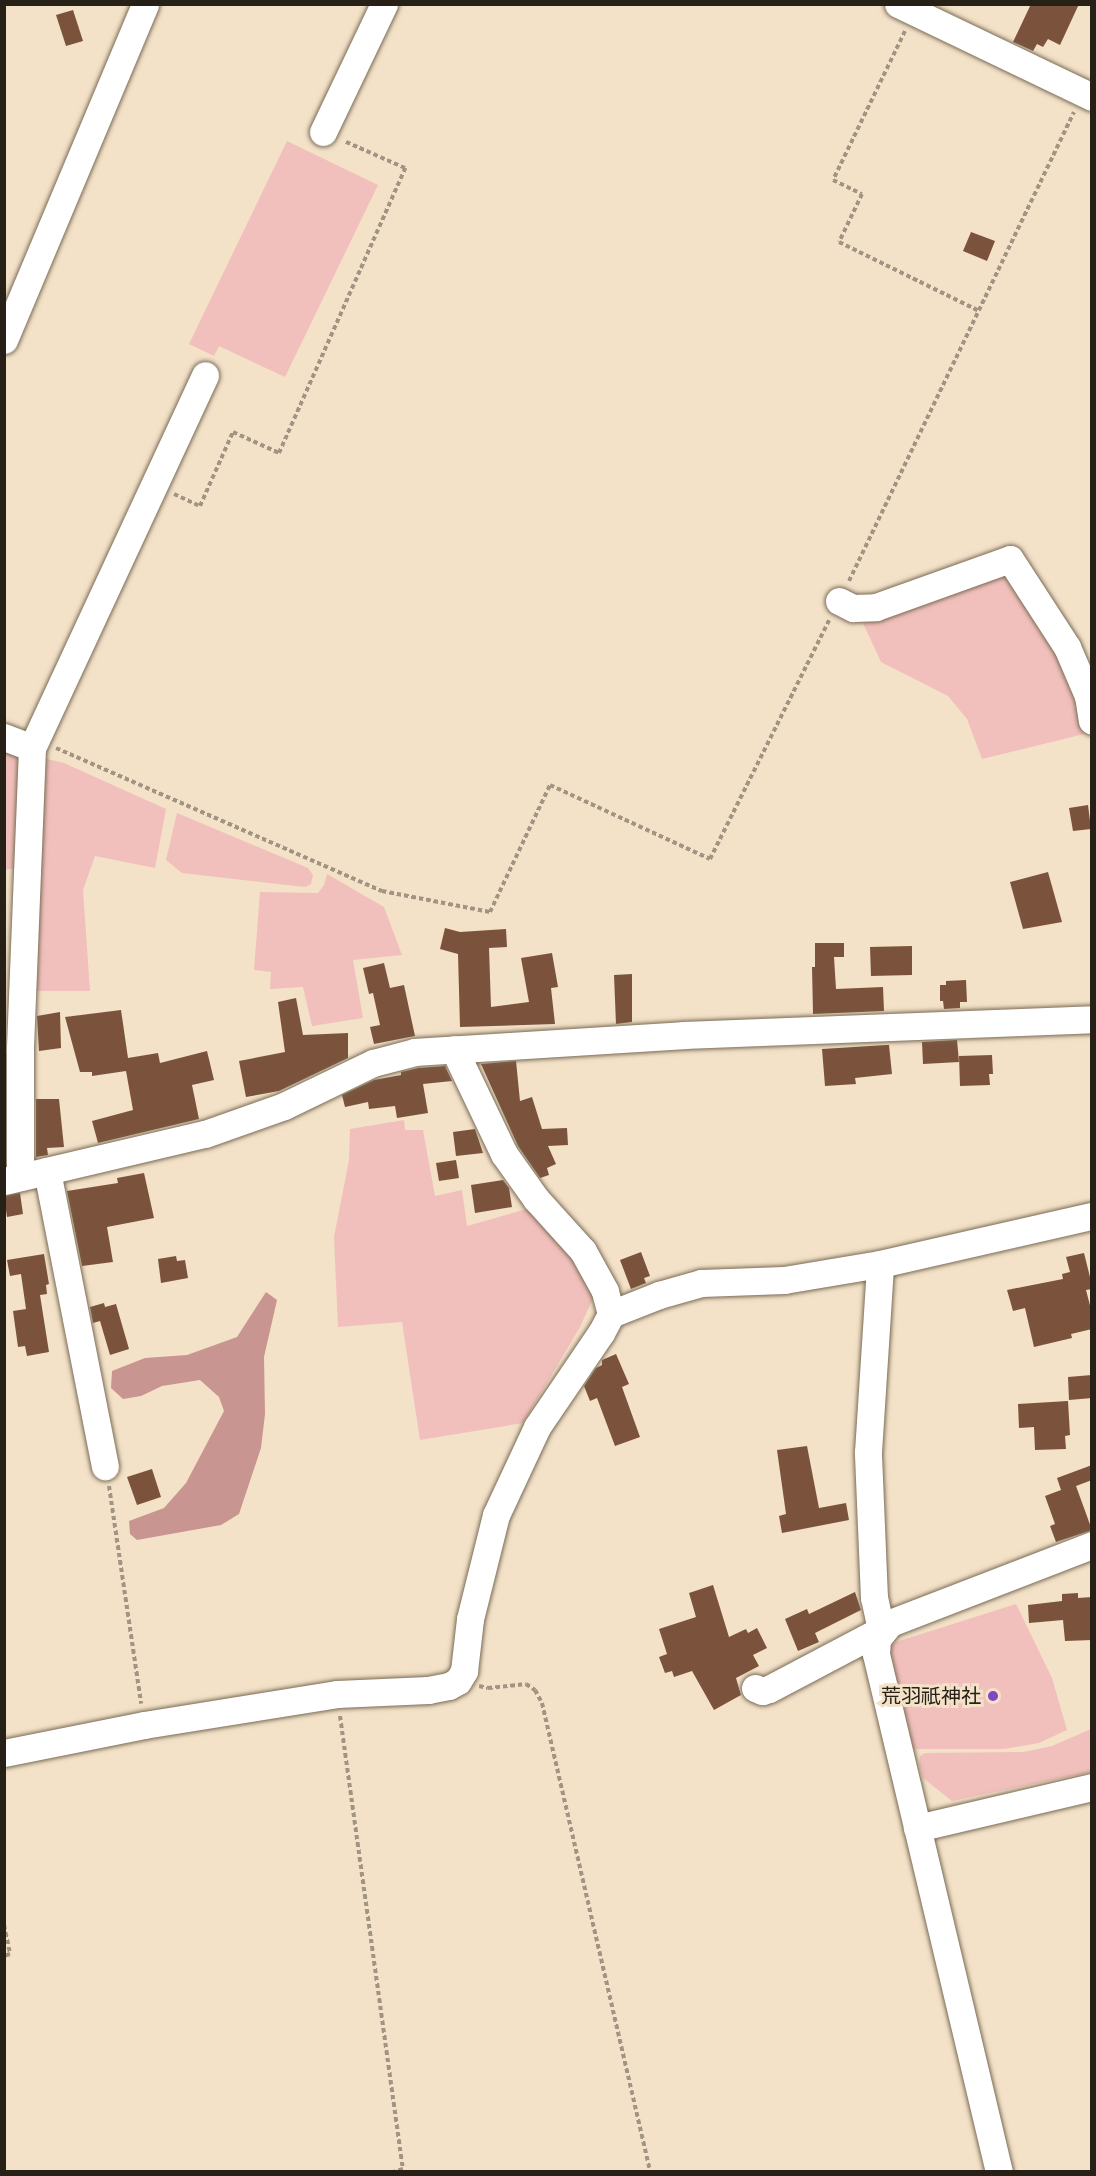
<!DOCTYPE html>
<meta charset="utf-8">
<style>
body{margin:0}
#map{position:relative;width:1096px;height:2176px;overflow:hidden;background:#f3e1c8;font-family:"PT Sans","Noto Sans JP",sans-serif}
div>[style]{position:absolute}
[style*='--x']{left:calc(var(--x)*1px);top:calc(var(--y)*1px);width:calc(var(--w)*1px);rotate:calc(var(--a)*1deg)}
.green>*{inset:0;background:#f2c0bc}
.forest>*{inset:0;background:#c99591}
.building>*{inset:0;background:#7b533c}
.path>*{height:4px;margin-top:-2px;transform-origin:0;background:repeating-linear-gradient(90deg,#a19482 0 4.5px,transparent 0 7.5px)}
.roads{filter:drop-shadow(0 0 2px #7a6b55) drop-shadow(0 0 2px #7a6b55)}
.minor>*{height:27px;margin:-13.5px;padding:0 13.5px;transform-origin:13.5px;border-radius:13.5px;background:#fff}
.dots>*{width:16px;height:16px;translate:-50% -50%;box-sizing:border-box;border:3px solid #f3e1c8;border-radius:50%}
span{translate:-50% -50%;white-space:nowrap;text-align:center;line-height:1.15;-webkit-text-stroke:6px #f3e1c8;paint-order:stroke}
.poi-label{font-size:20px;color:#262017}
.right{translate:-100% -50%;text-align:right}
.frame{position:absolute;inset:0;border:6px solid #262017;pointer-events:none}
</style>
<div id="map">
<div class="green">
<div style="clip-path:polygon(287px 141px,378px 185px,285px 377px,219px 346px,214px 356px,189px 344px)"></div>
<div style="clip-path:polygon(1014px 574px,1071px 673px,1084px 734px,982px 759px,967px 719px,948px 696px,881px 662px,861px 619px)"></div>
<div style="clip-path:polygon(4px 746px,21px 752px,20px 867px,5px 870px)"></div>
<div style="clip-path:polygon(43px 758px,64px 763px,166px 809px,155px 868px,95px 856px,83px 890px,90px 991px,31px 991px)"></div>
<div style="clip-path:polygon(177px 813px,308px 868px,313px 875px,311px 884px,305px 887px,182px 873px,166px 860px)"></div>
<div style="clip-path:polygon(327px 874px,384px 907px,402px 955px,353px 960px,363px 1018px,312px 1026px,303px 987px,270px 989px,271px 972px,254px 970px,260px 892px,318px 893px,324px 885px)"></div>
<div style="clip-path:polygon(404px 1120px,405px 1130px,423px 1130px,435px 1196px,462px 1190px,467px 1226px,530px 1208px,575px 1250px,595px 1294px,580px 1327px,523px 1423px,420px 1440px,402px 1322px,338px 1327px,334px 1237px,349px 1160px,350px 1129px)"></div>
<div style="clip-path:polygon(1016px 1604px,1052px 1678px,1067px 1730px,1039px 1743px,1004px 1749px,911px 1749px,888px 1650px,896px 1642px)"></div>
<div style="clip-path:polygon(1091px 1729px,1091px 1772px,952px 1801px,923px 1778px,919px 1764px,920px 1756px,925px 1753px,1024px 1752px,1052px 1746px)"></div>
</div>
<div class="forest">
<div style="clip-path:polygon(266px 1292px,277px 1300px,264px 1357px,265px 1414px,261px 1448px,239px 1514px,221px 1525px,137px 1540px,130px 1534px,129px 1521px,164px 1508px,186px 1483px,224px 1411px,219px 1397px,200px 1380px,162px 1386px,141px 1396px,123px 1399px,111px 1388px,112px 1371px,145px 1358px,187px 1355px,237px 1337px)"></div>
</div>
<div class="building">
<div style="clip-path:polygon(1031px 4px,1079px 4px,1060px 45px,1048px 39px,1043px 47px,1037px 44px,1033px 51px,1013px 42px)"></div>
<div style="clip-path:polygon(73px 10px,83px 41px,66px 46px,56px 15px)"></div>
<div style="clip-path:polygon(971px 232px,995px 241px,987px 261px,963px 251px)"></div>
<div style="clip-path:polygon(1088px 805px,1091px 829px,1073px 831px,1069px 808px)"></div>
<div style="clip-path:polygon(1048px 872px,1062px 922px,1023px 929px,1010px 882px)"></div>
<div style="clip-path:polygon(445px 928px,460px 932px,506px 929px,507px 947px,489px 948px,491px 1007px,529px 1002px,521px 958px,552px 953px,558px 987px,551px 988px,555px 1024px,460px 1027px,458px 954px,440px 949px)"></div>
<div style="clip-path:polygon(815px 943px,844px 943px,844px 957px,834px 957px,836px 989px,883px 987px,884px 1011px,813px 1014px,812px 967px,815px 967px)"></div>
<div style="clip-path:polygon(912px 946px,912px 975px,871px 976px,870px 947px)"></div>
<div style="clip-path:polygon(384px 963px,390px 988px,404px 985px,415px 1036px,374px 1044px,370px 1027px,380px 1025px,373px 993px,369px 994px,363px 968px)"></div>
<div style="clip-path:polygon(632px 974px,632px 1022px,616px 1024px,614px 975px)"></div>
<div style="clip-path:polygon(966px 980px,967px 1002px,960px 1002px,960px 1008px,944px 1009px,943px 1001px,940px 1001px,940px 985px,946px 985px,946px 981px)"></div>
<div style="clip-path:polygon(296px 998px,303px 1035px,348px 1033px,348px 1058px,279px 1091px,246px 1097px,239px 1061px,285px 1052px,278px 1002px)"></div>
<div style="clip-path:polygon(121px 1010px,128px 1058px,158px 1053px,160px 1063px,207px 1051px,214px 1080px,192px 1085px,199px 1119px,98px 1143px,92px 1121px,133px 1110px,126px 1071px,92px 1076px,92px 1072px,80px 1072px,65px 1017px)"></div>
<div style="clip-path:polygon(60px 1012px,61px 1048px,39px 1051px,37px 1016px)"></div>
<div style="clip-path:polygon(957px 1040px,959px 1062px,923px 1064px,922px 1042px)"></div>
<div style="clip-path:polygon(886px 1045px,889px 1045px,892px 1074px,855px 1078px,856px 1084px,825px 1086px,822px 1049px)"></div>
<div style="clip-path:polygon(992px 1055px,993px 1074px,989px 1074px,990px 1085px,960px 1086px,959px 1056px)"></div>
<div style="clip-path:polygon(516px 1061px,520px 1101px,532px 1097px,542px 1129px,567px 1128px,568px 1145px,548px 1146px,556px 1164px,547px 1168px,549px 1175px,540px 1178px,518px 1146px,481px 1064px)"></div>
<div style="clip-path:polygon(445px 1066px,452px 1081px,423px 1084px,428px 1113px,397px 1118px,395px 1106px,369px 1109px,368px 1102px,345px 1107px,342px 1095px,374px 1080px,401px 1075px,401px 1072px,418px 1068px)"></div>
<div style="clip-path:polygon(36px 1099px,59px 1099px,64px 1147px,47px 1148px,48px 1155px,36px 1157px)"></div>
<div style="clip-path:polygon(475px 1129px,483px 1153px,456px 1156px,453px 1132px)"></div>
<div style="clip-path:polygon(456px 1160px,459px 1178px,439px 1181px,436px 1163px)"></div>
<div style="clip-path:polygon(144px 1173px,154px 1218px,107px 1227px,113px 1262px,82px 1266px,67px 1191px,118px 1183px,117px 1178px)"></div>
<div style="clip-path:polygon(503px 1180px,509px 1188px,512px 1207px,475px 1213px,471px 1185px)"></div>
<div style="clip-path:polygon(20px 1193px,23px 1214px,7px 1217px,4px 1196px)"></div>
<div style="clip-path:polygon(641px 1252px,650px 1276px,644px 1278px,646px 1283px,631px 1289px,620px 1260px)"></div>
<div style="clip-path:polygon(1084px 1253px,1092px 1285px,1092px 1289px,1086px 1290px,1092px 1313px,1092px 1329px,1071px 1334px,1072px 1338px,1034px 1347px,1025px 1308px,1013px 1311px,1007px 1290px,1063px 1279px,1062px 1274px,1070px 1272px,1066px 1257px)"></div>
<div style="clip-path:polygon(44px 1254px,49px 1284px,46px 1285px,47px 1294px,40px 1295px,49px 1352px,27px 1356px,25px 1346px,18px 1347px,13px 1311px,26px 1309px,21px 1274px,10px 1276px,7px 1260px)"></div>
<div style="clip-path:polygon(176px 1256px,177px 1261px,185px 1260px,188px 1278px,161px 1283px,158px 1259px)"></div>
<div style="clip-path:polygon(104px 1303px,105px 1307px,116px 1304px,129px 1349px,110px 1355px,100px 1321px,93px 1323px,90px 1307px)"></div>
<div style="clip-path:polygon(616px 1354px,629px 1384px,622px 1387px,640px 1437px,615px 1446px,597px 1398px,590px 1401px,584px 1386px,596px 1368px,602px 1365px,602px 1360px)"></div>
<div style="clip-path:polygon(1092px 1375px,1092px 1398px,1069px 1400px,1068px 1377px)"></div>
<div style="clip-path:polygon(1068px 1401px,1070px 1435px,1065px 1436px,1066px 1449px,1035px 1450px,1034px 1427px,1019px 1428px,1018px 1404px)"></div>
<div style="clip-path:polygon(807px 1446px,819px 1508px,846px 1503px,849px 1520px,782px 1533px,779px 1516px,786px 1514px,777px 1450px)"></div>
<div style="clip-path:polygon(1092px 1465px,1092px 1480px,1076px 1486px,1092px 1530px,1056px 1542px,1050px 1526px,1055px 1524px,1045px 1496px,1061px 1490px,1057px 1478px)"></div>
<div style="clip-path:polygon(152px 1469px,161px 1497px,137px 1505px,127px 1477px)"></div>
<div style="clip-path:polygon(713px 1585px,729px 1637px,746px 1629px,748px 1633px,757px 1628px,767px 1648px,753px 1655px,759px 1666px,736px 1678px,741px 1695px,714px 1710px,692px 1671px,674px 1677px,672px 1671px,665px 1673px,659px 1657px,667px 1654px,659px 1629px,696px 1617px,689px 1593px)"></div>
<div style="clip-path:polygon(855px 1592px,861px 1610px,815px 1633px,819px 1642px,798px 1651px,785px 1619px,807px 1609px,809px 1614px)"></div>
<div style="clip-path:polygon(1078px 1593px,1078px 1598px,1092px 1597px,1092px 1640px,1065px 1641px,1063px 1620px,1029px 1623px,1028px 1605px,1062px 1601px,1062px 1594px)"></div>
</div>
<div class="path">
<div style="--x:905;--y:31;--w:165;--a:115.8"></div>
<div style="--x:833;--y:180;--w:32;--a:26"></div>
<div style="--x:862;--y:194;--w:53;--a:115.6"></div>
<div style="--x:839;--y:242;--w:156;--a:26.2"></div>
<div style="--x:174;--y:494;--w:29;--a:25"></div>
<div style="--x:200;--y:506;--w:81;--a:-66"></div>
<div style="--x:233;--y:432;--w:51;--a:24.5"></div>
<div style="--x:279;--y:453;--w:312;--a:-66.1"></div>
<div style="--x:405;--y:168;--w:67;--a:-156.1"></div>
<div style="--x:849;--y:581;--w:520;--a:-64.37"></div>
<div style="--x:56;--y:748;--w:356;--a:23.7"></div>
<div style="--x:382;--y:891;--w:110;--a:11"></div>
<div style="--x:490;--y:912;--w:140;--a:-64.7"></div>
<div style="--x:550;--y:785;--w:176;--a:24.8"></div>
<div style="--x:710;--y:859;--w:267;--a:-63.5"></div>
<div style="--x:109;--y:1486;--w:220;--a:81.6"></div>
<div style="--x:479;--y:1686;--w:9;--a:13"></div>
<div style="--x:488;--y:1688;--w:38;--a:-6"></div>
<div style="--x:526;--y:1684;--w:11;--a:34"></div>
<div style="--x:535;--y:1690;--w:15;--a:62"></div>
<div style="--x:542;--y:1703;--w:481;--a:77"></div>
<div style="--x:340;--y:1716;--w:457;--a:82.1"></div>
<div style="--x:403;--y:2169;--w:10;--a:163"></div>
<div style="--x:4;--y:1925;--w:30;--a:78"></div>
<div style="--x:10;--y:1954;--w:6;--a:162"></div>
</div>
<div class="roads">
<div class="minor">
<div style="--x:898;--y:4;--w:215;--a:25.6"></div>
<div style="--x:323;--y:132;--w:142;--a:-64.5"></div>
<div style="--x:4;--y:340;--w:364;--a:-67.2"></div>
<div style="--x:839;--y:601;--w:16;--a:27"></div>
<div style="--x:853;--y:608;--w:23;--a:-2"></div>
<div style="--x:876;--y:607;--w:142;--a:-19.7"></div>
<div style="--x:1010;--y:559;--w:105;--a:57.1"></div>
<div style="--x:1067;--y:647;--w:53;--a:66.8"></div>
<div style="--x:1092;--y:697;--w:4;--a:-166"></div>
<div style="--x:1088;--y:696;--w:25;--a:81"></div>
<div style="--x:4;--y:737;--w:30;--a:21"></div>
<div style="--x:32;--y:748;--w:304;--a:92.3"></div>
<div style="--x:20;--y:1052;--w:125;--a:90"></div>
<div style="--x:32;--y:748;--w:411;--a:-65.1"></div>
<div style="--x:47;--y:1171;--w:301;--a:78.9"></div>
<div style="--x:4;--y:1181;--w:206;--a:-13.2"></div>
<div style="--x:205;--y:1134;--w:84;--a:-19.5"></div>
<div style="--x:284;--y:1106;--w:99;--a:-25.8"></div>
<div style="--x:373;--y:1063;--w:43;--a:-14.7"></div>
<div style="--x:415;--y:1052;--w:270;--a:-3.6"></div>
<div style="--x:684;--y:1035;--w:408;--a:-2.2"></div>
<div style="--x:611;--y:1314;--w:52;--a:-21.6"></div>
<div style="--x:659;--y:1295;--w:44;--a:-15.9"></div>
<div style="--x:701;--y:1283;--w:83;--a:-2.1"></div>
<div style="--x:784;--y:1280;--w:97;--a:-9.5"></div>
<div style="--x:880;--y:1264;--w:217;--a:-12.8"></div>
<div style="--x:755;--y:1688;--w:8;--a:23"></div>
<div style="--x:762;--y:1691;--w:7;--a:-16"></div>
<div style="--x:769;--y:1689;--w:127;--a:-27.8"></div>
<div style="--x:881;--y:1630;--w:33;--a:-102"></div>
<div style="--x:874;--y:1598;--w:146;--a:-92.4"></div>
<div style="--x:868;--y:1452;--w:188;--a:-86.3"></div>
<div style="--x:4;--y:1753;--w:143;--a:-11.3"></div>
<div style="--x:144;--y:1725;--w:195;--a:-9.1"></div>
<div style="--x:337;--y:1694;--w:91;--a:-2.5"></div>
<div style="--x:428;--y:1690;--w:21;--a:-11"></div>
<div style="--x:449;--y:1686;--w:10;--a:-29"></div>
<div style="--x:458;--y:1681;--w:12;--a:-59"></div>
<div style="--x:464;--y:1671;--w:52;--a:-83.4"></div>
<div style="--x:470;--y:1619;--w:107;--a:-76"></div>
<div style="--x:496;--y:1515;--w:97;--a:-65"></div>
<div style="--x:537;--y:1427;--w:114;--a:-55.8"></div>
<div style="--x:601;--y:1333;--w:21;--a:-62"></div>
<div style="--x:611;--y:1314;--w:24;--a:-105"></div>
<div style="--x:605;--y:1291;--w:46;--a:-118.8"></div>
<div style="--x:583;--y:1251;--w:70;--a:-132.1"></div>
<div style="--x:536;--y:1199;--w:55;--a:-125.4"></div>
<div style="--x:504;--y:1154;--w:116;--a:-115.5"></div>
<div style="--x:917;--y:1828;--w:180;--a:-13.2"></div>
<div style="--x:999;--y:2172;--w:532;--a:-103.36"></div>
<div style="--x:876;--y:1654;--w:15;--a:-86"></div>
<div style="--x:877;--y:1639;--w:21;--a:-51"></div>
<div style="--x:890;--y:1623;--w:217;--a:-21.1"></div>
</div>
</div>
<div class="dots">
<div style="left:993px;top:1696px;background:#8147be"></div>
</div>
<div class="poi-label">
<span class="right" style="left:981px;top:1696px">荒羽祇神社</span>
</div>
<div class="frame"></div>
</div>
